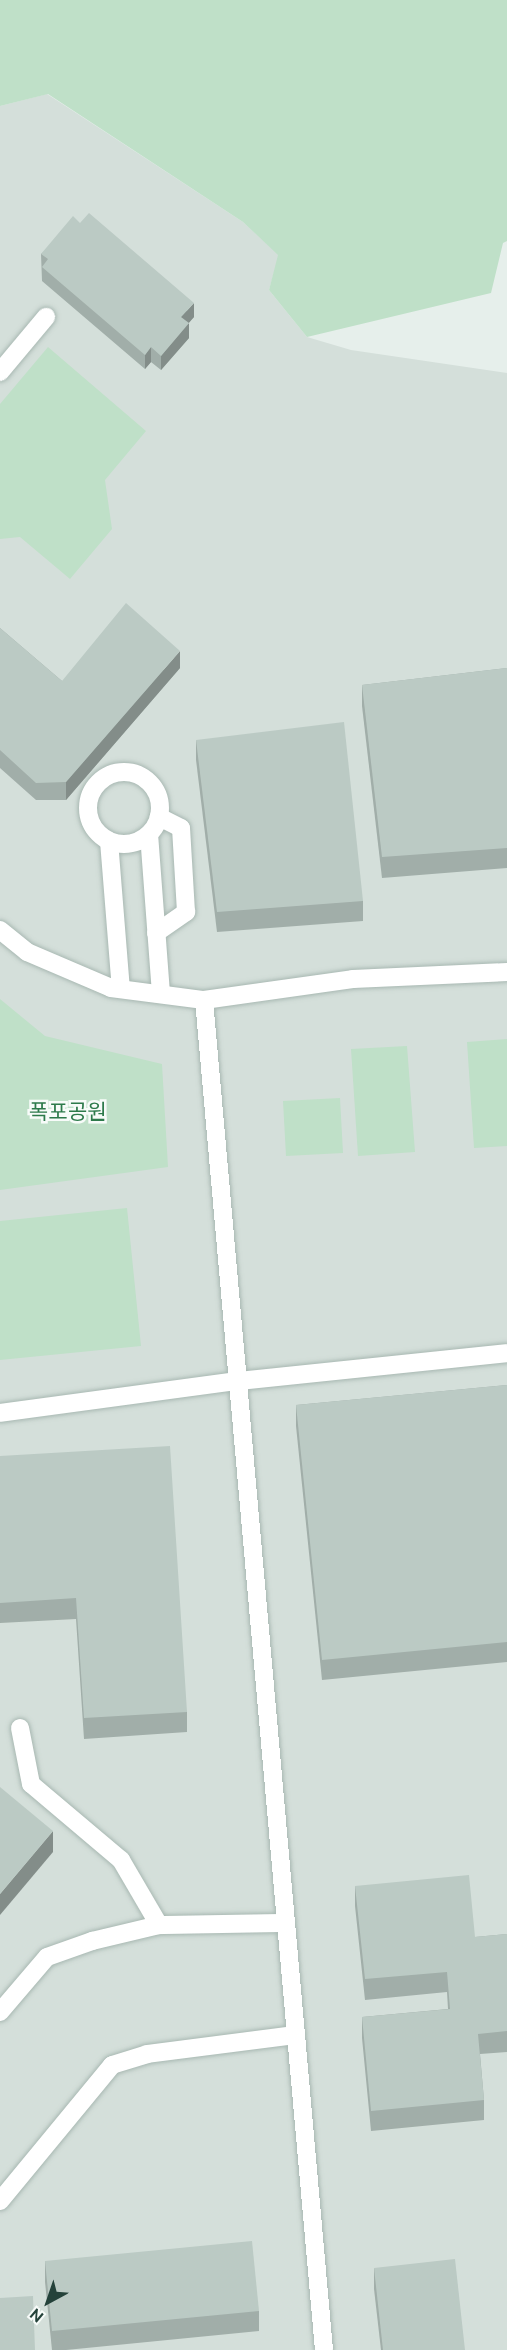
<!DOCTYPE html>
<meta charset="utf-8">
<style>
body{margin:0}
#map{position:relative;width:507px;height:2350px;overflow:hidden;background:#e6efeb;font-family:Ubuntu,"Noto Sans KR",sans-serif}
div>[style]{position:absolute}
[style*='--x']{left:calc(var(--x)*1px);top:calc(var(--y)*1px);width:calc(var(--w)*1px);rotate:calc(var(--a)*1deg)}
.built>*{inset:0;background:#d4dfda}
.green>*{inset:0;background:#bfe0c8}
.roads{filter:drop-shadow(0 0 2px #a8b8b2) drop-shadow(0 0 2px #a8b8b2)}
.minor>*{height:18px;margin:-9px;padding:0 9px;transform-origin:9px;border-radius:9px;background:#fff}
.minor>.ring{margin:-9px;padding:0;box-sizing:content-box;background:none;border:18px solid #fff;border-radius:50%}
.wall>*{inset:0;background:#a1aea9}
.shaded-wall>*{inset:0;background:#838d89}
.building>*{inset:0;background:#bbcac4}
span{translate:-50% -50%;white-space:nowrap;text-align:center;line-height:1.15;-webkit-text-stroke:5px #f7fbf9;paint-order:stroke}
.park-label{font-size:21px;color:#2d7a4b}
.north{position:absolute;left:18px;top:2272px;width:60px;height:60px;-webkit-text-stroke:4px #f7fbf9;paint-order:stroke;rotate:220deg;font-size:16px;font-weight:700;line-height:24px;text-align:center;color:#24423a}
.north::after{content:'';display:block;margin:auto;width:21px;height:27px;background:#24423a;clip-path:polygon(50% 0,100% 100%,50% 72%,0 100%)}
</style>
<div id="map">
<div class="built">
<div style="clip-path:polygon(47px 94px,243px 222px,279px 255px,269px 290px,307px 337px,351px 350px,507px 373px,507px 2350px,0 2350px,0 106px)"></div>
</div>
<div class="green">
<div style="clip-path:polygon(0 0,507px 0,507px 241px,503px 243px,491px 293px,307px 337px,269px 290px,278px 255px,243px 222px,48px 94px,0 106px)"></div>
<div style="clip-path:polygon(48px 347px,146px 431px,105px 480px,112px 529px,70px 579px,20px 537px,0 539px,0 404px)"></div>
<div style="clip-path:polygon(0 999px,45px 1036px,162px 1064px,168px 1167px,0 1190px)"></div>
<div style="clip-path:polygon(507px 1039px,507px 1146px,474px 1148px,467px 1042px)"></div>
<div style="clip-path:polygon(407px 1046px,415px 1152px,358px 1156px,351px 1049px)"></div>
<div style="clip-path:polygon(340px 1098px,343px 1153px,286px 1156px,283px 1101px)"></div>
<div style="clip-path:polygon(127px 1208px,141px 1346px,0 1360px,0 1221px)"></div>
</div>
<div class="roads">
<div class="minor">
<div style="--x:0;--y:372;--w:72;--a:-50.1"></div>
<div class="ring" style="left:88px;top:772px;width:54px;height:54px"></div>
<div style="--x:149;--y:834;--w:160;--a:85.7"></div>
<div style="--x:109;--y:841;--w:148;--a:85.4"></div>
<div style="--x:0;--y:930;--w:35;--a:39"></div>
<div style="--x:27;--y:952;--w:91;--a:23.2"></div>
<div style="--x:111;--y:988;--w:94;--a:7.4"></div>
<div style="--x:204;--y:1000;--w:150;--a:-8"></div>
<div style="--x:353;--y:979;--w:154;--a:-2.6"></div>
<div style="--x:156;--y:933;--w:37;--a:-35"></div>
<div style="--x:186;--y:912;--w:84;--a:-93.4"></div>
<div style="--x:181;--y:828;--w:25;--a:-153"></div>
<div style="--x:204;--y:1000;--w:1355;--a:84.92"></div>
<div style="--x:0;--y:1413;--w:240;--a:-7.7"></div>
<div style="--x:238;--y:1381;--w:270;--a:-5.9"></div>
<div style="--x:20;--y:1728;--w:57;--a:78.9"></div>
<div style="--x:31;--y:1784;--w:118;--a:40.2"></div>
<div style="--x:121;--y:1860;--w:75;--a:59.7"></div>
<div style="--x:0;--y:2012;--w:72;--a:-49.5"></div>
<div style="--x:47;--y:1957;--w:48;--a:-19.6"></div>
<div style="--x:92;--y:1941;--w:69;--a:-13.4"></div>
<div style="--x:159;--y:1925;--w:127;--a:-0.9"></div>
<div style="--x:0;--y:2201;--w:176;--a:-50.5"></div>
<div style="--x:112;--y:2065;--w:37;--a:-17"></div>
<div style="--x:147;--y:2054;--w:150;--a:-7.3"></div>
</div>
</div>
<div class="wall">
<div style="clip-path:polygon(80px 223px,194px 317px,188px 323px,189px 338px,161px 370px,151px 362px,145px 369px,42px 281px,41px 254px)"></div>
<div style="clip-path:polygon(0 628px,62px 681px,180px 668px,66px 800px,36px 800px,0 768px)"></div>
<div style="clip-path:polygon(507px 668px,507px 868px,382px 878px,362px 706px,362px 685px)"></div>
<div style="clip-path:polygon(196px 740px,363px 901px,363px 921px,217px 932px,196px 760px)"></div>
<div style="clip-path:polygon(507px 1385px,507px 1662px,322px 1680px,296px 1426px,296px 1405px)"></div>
<div style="clip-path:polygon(0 1456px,187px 1712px,187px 1732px,84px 1739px,76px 1619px,0 1623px)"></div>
<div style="clip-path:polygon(355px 1886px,475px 1937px,507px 1934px,507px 2052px,480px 2054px,484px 2100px,484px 2120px,371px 2131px,362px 2038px,362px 2017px,448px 2009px,447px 1992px,365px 2000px,355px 1906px)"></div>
<div style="clip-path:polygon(45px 2261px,259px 2311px,259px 2331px,66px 2350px,52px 2350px,45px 2282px)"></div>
<div style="clip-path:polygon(374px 2268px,465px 2350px,381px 2350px,374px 2289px)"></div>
</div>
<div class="shaded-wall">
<div style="clip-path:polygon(194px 303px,194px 317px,181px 332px,181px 317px)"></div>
<div style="clip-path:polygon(189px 323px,189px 338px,161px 370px,161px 356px)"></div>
<div style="clip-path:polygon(151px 347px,151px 362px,145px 369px,145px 355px)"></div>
<div style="clip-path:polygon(180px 651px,180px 668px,66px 800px,66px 782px)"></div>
<div style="clip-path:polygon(53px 1831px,53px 1852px,0 1915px,0 1894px)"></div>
</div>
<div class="building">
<div style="clip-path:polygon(89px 213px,194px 303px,181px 317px,189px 323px,161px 356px,151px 347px,145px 355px,42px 267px,48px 259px,41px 254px,73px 216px,80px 223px)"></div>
<div style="clip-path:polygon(126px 603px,180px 651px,66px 782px,36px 783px,0 750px,0 628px,62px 681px)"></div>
<div style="clip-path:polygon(507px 668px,507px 848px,382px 857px,362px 685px)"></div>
<div style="clip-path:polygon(344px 722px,363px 901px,217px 912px,196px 740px)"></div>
<div style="clip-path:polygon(507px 1385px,507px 1642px,322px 1660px,296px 1405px)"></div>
<div style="clip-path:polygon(170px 1446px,187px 1712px,84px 1718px,76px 1598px,0 1603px,0 1456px)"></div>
<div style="clip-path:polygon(0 1787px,53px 1831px,0 1894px)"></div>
<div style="clip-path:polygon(469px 1875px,475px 1937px,507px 1934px,507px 2031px,478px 2034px,484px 2100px,371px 2111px,362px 2017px,450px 2009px,447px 1972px,365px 1979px,355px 1886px)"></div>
<div style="clip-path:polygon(252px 2241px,259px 2311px,52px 2331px,45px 2261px)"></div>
<div style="clip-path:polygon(455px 2259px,465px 2350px,383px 2350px,374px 2268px)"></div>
<div style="clip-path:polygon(33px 2296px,35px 2350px,0 2350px,0 2298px)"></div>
</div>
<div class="park-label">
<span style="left:68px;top:1111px">폭포공원</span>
</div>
<div class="north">N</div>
</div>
